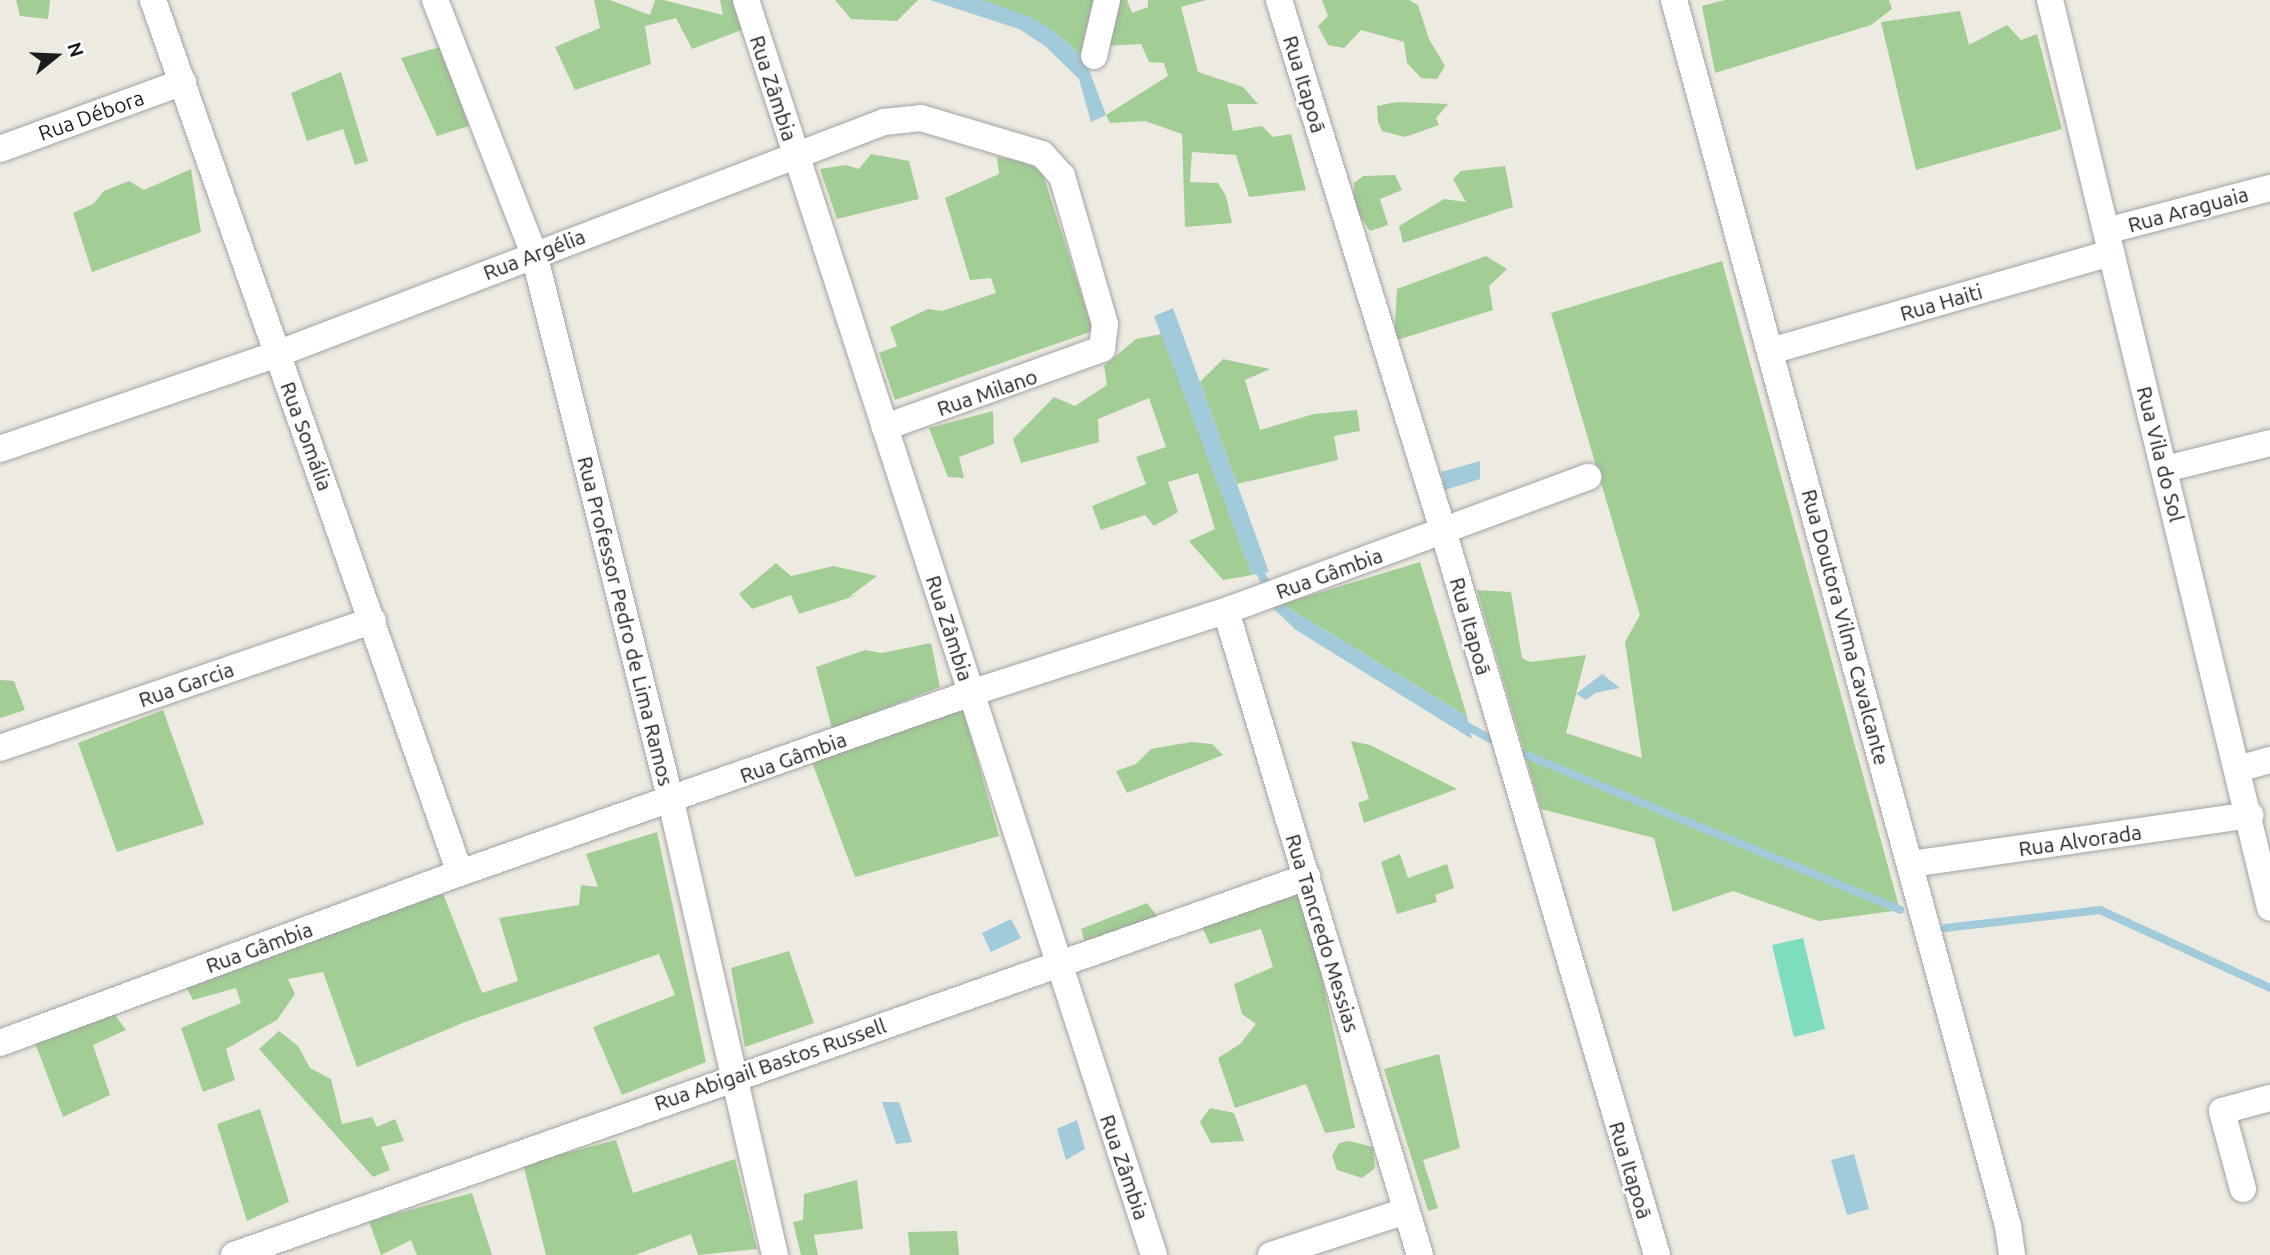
<!DOCTYPE html>
<meta charset="utf-8">
<style>
body{margin:0}
#map{position:relative;width:2270px;height:1255px;overflow:hidden;background:#edeae1;font-family:Ubuntu,sans-serif}
div>[style]{position:absolute}
[style*='--x']{left:calc(var(--x)*1px);top:calc(var(--y)*1px);width:calc(var(--w)*1px);rotate:calc(var(--a)*1deg)}
.forest>*{inset:0;background:#a2cd95}
.pitch>*{inset:0;background:#7eddbf}
.water>*{inset:0;background:#a1cadb}
.stream>*{height:8px;margin:-4px;padding:0 4px;transform-origin:4px;border-radius:4px;background:#a1cadb}
.roads{filter:drop-shadow(0 0 2px #a3a3a3) drop-shadow(0 0 2px #a3a3a3)}
.street>*{height:26px;margin:-13px;padding:0 13px;transform-origin:13px;border-radius:13px;background:#fff}
span{translate:-50% -50%;white-space:nowrap;text-align:center;line-height:1.15;-webkit-text-stroke:5px #fff;paint-order:stroke}
.street-label{font-size:21px;color:#1c1c1c}
.north{position:absolute;left:21px;top:21px;width:70px;height:70px;-webkit-text-stroke:5px #fff;paint-order:stroke;rotate:72deg;font-size:19px;font-weight:700;line-height:28px;text-align:center;color:#1c1c1c}
.north::after{content:'';display:block;margin:auto;width:24px;height:32px;background:#1c1c1c;clip-path:polygon(50% 0,100% 100%,50% 72%,0 100%)}
</style>
<div id="map">
<div class="forest">
<div style="clip-path:polygon(16px 0,50px 0,48px 19px,20px 16px)"></div>
<div style="clip-path:polygon(594px 0,610px 0,650px 15px,655px 0,663px 0,723px 15px,720px 0,737px 0,744px 29px,692px 49px,676px 18px,645px 26px,651px 64px,575px 90px,555px 47px,600px 28px)"></div>
<div style="clip-path:polygon(835px 0,918px 0,897px 21px,851px 19px)"></div>
<div style="clip-path:polygon(983px 0,1100px 0,1101px 6px,1081px 55px,1055px 32px)"></div>
<div style="clip-path:polygon(1113px 0,1127px 0,1132px 13px,1148px 7px,1148px 0,1206px 0,1181px 7px,1198px 72px,1243px 87px,1258px 104px,1227px 104px,1233px 131px,1262px 126px,1273px 137px,1291px 134px,1306px 190px,1249px 197px,1236px 155px,1192px 152px,1190px 182px,1218px 183px,1226px 196px,1232px 223px,1185px 227px,1182px 134px,1145px 121px,1110px 123px,1106px 115px,1168px 76px,1164px 63px,1149px 62px,1141px 44px,1104px 46px)"></div>
<div style="clip-path:polygon(1322px 0,1409px 0,1418px 5px,1429px 39px,1445px 66px,1437px 79px,1421px 78px,1407px 63px,1404px 42px,1361px 30px,1344px 48px,1328px 45px,1318px 26px,1328px 16px)"></div>
<div style="clip-path:polygon(1725px 0,1889px 0,1892px 9px,1871px 25px,1715px 73px,1702px 6px)"></div>
<div style="clip-path:polygon(1960px 11px,1969px 45px,2007px 25px,2021px 40px,2037px 34px,2062px 129px,1916px 170px,1881px 22px)"></div>
<div style="clip-path:polygon(440px 47px,469px 126px,437px 136px,401px 58px)"></div>
<div style="clip-path:polygon(341px 72px,368px 161px,355px 165px,343px 129px,307px 141px,291px 93px)"></div>
<div style="clip-path:polygon(1397px 102px,1426px 103px,1448px 104px,1436px 118px,1439px 125px,1405px 137px,1382px 131px,1378px 122px,1377px 106px)"></div>
<div style="clip-path:polygon(871px 154px,909px 161px,919px 199px,837px 219px,820px 169px,846px 165px,859px 169px)"></div>
<div style="clip-path:polygon(997px 157px,1022px 161px,1042px 171px,1093px 331px,895px 400px,879px 353px,897px 346px,890px 327px,928px 309px,942px 311px,996px 293px,991px 278px,970px 280px,945px 198px,999px 174px)"></div>
<div style="clip-path:polygon(1505px 166px,1513px 207px,1403px 243px,1399px 226px,1444px 199px,1466px 202px,1453px 179px,1461px 171px)"></div>
<div style="clip-path:polygon(191px 169px,201px 232px,92px 272px,73px 213px,93px 204px,104px 191px,129px 181px,144px 190px)"></div>
<div style="clip-path:polygon(1395px 175px,1402px 190px,1380px 199px,1388px 225px,1370px 231px,1354px 207px,1354px 183px,1363px 176px)"></div>
<div style="clip-path:polygon(1486px 256px,1507px 269px,1489px 286px,1493px 310px,1394px 341px,1397px 289px)"></div>
<div style="clip-path:polygon(1722px 261px,1900px 910px,1819px 921px,1733px 891px,1673px 912px,1654px 838px,1541px 809px,1477px 590px,1511px 592px,1522px 658px,1530px 662px,1586px 655px,1566px 733px,1642px 758px,1625px 642px,1640px 615px,1551px 313px)"></div>
<div style="clip-path:polygon(1162px 334px,1252px 575px,1223px 580px,1189px 541px,1215px 529px,1198px 473px,1168px 482px,1178px 512px,1154px 526px,1145px 515px,1101px 530px,1092px 506px,1146px 484px,1136px 457px,1166px 447px,1149px 398px,1098px 419px,1099px 442px,1021px 463px,1013px 439px,1054px 397px,1075px 406px,1107px 385px,1104px 366px,1136px 339px)"></div>
<div style="clip-path:polygon(1223px 359px,1270px 369px,1245px 380px,1260px 430px,1314px 414px,1357px 410px,1360px 431px,1334px 436px,1338px 460px,1237px 484px,1200px 382px)"></div>
<div style="clip-path:polygon(993px 411px,994px 444px,959px 457px,964px 478px,948px 477px,929px 428px)"></div>
<div style="clip-path:polygon(1420px 562px,1467px 716px,1282px 604px)"></div>
<div style="clip-path:polygon(776px 563px,791px 576px,834px 566px,877px 576px,849px 597px,861px 594px,799px 614px,791px 595px,752px 609px,739px 594px)"></div>
<div style="clip-path:polygon(931px 643px,940px 687px,832px 729px,816px 667px,865px 650px,882px 653px)"></div>
<div style="clip-path:polygon(0 680px,14px 681px,25px 710px,0 718px)"></div>
<div style="clip-path:polygon(963px 709px,999px 836px,855px 877px,812px 762px)"></div>
<div style="clip-path:polygon(163px 710px,204px 824px,117px 852px,78px 743px)"></div>
<div style="clip-path:polygon(1351px 741px,1370px 745px,1457px 789px,1364px 823px,1358px 803px,1369px 799px)"></div>
<div style="clip-path:polygon(1191px 742px,1212px 744px,1223px 755px,1127px 793px,1116px 771px,1136px 764px,1151px 749px)"></div>
<div style="clip-path:polygon(657px 832px,706px 1062px,622px 1095px,593px 1027px,675px 995px,659px 954px,465px 1022px,357px 1067px,323px 972px,288px 979px,295px 994px,277px 1020px,226px 1049px,235px 1080px,203px 1092px,181px 1028px,241px 1003px,236px 988px,193px 1000px,186px 987px,442px 891px,482px 993px,518px 981px,499px 918px,579px 905px,581px 885px,598px 887px,586px 854px)"></div>
<div style="clip-path:polygon(1400px 854px,1408px 878px,1447px 864px,1454px 888px,1435px 895px,1437px 902px,1397px 914px,1381px 862px)"></div>
<div style="clip-path:polygon(1295px 893px,1307px 910px,1355px 1128px,1325px 1133px,1306px 1084px,1235px 1108px,1218px 1058px,1240px 1044px,1256px 1024px,1242px 1014px,1234px 984px,1273px 967px,1261px 929px,1210px 944px,1199px 920px)"></div>
<div style="clip-path:polygon(1147px 903px,1157px 916px,1086px 947px,1081px 929px)"></div>
<div style="clip-path:polygon(789px 951px,814px 1023px,745px 1047px,731px 968px)"></div>
<div style="clip-path:polygon(112px 1011px,126px 1030px,93px 1045px,110px 1095px,63px 1117px,34px 1040px)"></div>
<div style="clip-path:polygon(279px 1031px,298px 1046px,310px 1068px,331px 1079px,342px 1124px,372px 1117px,377px 1127px,395px 1119px,404px 1141px,381px 1147px,390px 1170px,373px 1177px,259px 1049px)"></div>
<div style="clip-path:polygon(1439px 1054px,1460px 1148px,1423px 1160px,1438px 1208px,1428px 1211px,1384px 1069px)"></div>
<div style="clip-path:polygon(1210px 1108px,1234px 1113px,1244px 1141px,1211px 1143px,1200px 1122px)"></div>
<div style="clip-path:polygon(260px 1109px,289px 1202px,247px 1221px,217px 1124px)"></div>
<div style="clip-path:polygon(616px 1140px,633px 1193px,735px 1159px,757px 1249px,698px 1255px,691px 1234px,635px 1255px,546px 1255px,523px 1164px)"></div>
<div style="clip-path:polygon(1349px 1141px,1373px 1147px,1375px 1168px,1362px 1178px,1337px 1170px,1332px 1156px,1339px 1143px)"></div>
<div style="clip-path:polygon(857px 1180px,863px 1229px,814px 1235px,818px 1255px,801px 1255px,793px 1222px,803px 1220px,804px 1194px)"></div>
<div style="clip-path:polygon(472px 1193px,492px 1255px,417px 1255px,411px 1240px,381px 1255px,369px 1221px)"></div>
<div style="clip-path:polygon(957px 1231px,959px 1255px,910px 1255px,908px 1232px)"></div>
</div>
<div class="pitch">
<div style="clip-path:polygon(1803px 938px,1825px 1029px,1794px 1037px,1772px 945px)"></div>
</div>
<div class="water">
<div style="clip-path:polygon(930px 0,983px 0,1031px 17px,1055px 32px,1085px 59px,1106px 115px,1091px 122px,1079px 79px,1045px 46px,1019px 29px)"></div>
<div style="clip-path:polygon(1173px 308px,1269px 572px,1252px 575px,1154px 316px)"></div>
<div style="clip-path:polygon(1480px 461px,1480px 479px,1445px 490px,1441px 472px)"></div>
<div style="clip-path:polygon(1282px 604px,1467px 716px,1472px 739px,1296px 630px,1272px 607px)"></div>
<div style="clip-path:polygon(1602px 674px,1620px 688px,1595px 693px,1586px 700px,1576px 694px)"></div>
<div style="clip-path:polygon(1011px 919px,1021px 938px,991px 952px,982px 933px)"></div>
<div style="clip-path:polygon(882px 1102px,899px 1102px,912px 1142px,896px 1144px)"></div>
<div style="clip-path:polygon(1077px 1120px,1085px 1149px,1066px 1160px,1057px 1129px)"></div>
<div style="clip-path:polygon(1854px 1154px,1869px 1209px,1847px 1215px,1831px 1160px)"></div>
</div>
<div class="stream">
<div style="--x:1256;--y:564;--w:29;--a:63"></div>
<div style="--x:1463;--y:724;--w:42;--a:28.4"></div>
<div style="--x:1512;--y:749;--w:420;--a:22.5"></div>
<div style="--x:1945;--y:928;--w:156;--a:-6.6"></div>
<div style="--x:2100;--y:910;--w:187;--a:24.6"></div>
</div>
<div class="roads">
<div class="street">
<div style="--x:153;--y:0;--w:925;--a:70.63"></div>
<div style="--x:435;--y:0;--w:273;--a:68.7"></div>
<div style="--x:534;--y:254;--w:564;--a:75.94"></div>
<div style="--x:671;--y:801;--w:466;--a:77.1"></div>
<div style="--x:746;--y:0;--w:1320;--a:71.99"></div>
<div style="--x:1279;--y:0;--w:555;--a:72.81"></div>
<div style="--x:1443;--y:530;--w:756;--a:73.55"></div>
<div style="--x:1674;--y:0;--w:1271;--a:74.76"></div>
<div style="--x:2008;--y:1226;--w:29;--a:82"></div>
<div style="--x:2050;--y:0;--w:934;--a:76.38"></div>
<div style="--x:1094;--y:56;--w:57;--a:-76.9"></div>
<div style="--x:0;--y:149;--w:195;--a:-20.1"></div>
<div style="--x:2106;--y:231;--w:170;--a:-14.7"></div>
<div style="--x:1771;--y:351;--w:354;--a:-16.1"></div>
<div style="--x:0;--y:449;--w:293;--a:-18.9"></div>
<div style="--x:277;--y:354;--w:650;--a:-20.92"></div>
<div style="--x:884;--y:122;--w:37;--a:-6"></div>
<div style="--x:921;--y:118;--w:126;--a:16.6"></div>
<div style="--x:1042;--y:154;--w:30;--a:48"></div>
<div style="--x:1062;--y:176;--w:154;--a:73.8"></div>
<div style="--x:1105;--y:324;--w:25;--a:97"></div>
<div style="--x:1102;--y:349;--w:231;--a:160.2"></div>
<div style="--x:2165;--y:469;--w:108;--a:-13.9"></div>
<div style="--x:1226;--y:611;--w:673;--a:73.24"></div>
<div style="--x:0;--y:748;--w:394;--a:-18.9"></div>
<div style="--x:2238;--y:769;--w:33;--a:-16"></div>
<div style="--x:1911;--y:864;--w:343;--a:-8.2"></div>
<div style="--x:0;--y:1043;--w:490;--a:-20.3"></div>
<div style="--x:460;--y:873;--w:542;--a:-19.4"></div>
<div style="--x:971;--y:693;--w:273;--a:-17.9"></div>
<div style="--x:1231;--y:609;--w:381;--a:-20.3"></div>
<div style="--x:2243;--y:1189;--w:81;--a:-105.1"></div>
<div style="--x:2222;--y:1111;--w:50;--a:-15.2"></div>
<div style="--x:234;--y:1255;--w:1138;--a:-19.41"></div>
<div style="--x:1271;--y:1255;--w:142;--a:-18.1"></div>
</div>
</div>
<div class="street-label">
<span style="left:1305px;top:84px;rotate:73deg">Rua Itapoã</span>
<span style="left:774px;top:88px;rotate:72deg">Rua Zâmbia</span>
<span style="left:91px;top:115px;rotate:-20deg">Rua Débora</span>
<span style="left:2188px;top:209px;rotate:-15deg">Rua Araguaia</span>
<span style="left:534px;top:254px;rotate:-21deg">Rua Argélia</span>
<span style="left:1941px;top:302px;rotate:-16deg">Rua Haiti</span>
<span style="left:987px;top:392px;rotate:-19deg">Rua Milano</span>
<span style="left:307px;top:436px;rotate:70deg">Rua Somália</span>
<span style="left:2161px;top:454px;rotate:76deg">Rua Vila do Sol</span>
<span style="left:1329px;top:573px;rotate:-20deg">Rua Gâmbia</span>
<span style="left:626px;top:621px;rotate:76deg">Rua Professor Pedro de Lima Ramos</span>
<span style="left:1471px;top:626px;rotate:74deg">Rua Itapoã</span>
<span style="left:1846px;top:627px;rotate:75deg">Rua Doutora Vilma Cavalcante</span>
<span style="left:950px;top:628px;rotate:72deg">Rua Zâmbia</span>
<span style="left:186px;top:684px;rotate:-19deg">Rua Garcia</span>
<span style="left:793px;top:757px;rotate:-20deg">Rua Gâmbia</span>
<span style="left:2080px;top:840px;rotate:-8deg">Rua Alvorada</span>
<span style="left:1323px;top:933px;rotate:73deg">Rua Tancredo Messias</span>
<span style="left:259px;top:947px;rotate:-20deg">Rua Gâmbia</span>
<span style="left:770px;top:1064px;rotate:-19deg">Rua Abigail Bastos Russell</span>
<span style="left:1125px;top:1167px;rotate:71deg">Rua Zâmbia</span>
<span style="left:1631px;top:1170px;rotate:73deg">Rua Itapoã</span>
</div>
<div class="north">N</div>
</div>
